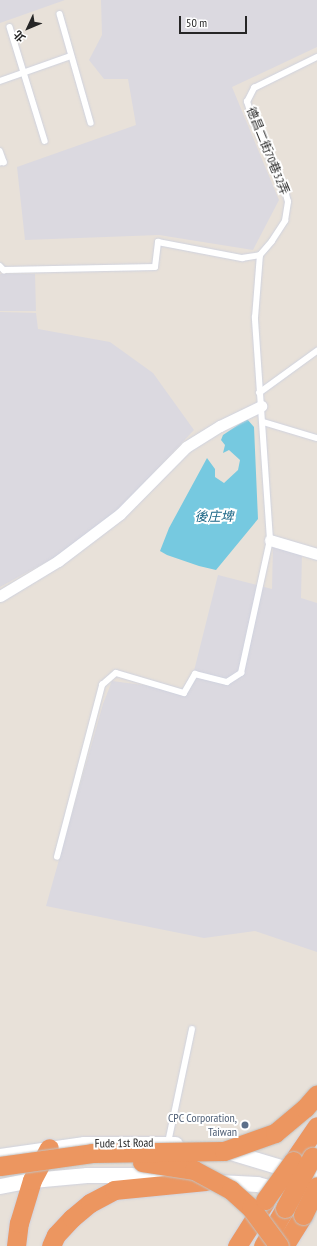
<!DOCTYPE html>
<meta charset="utf-8">
<style>
body{margin:0}
#map{position:relative;width:317px;height:1246px;overflow:hidden;background:#e8e1d9;font-family:"PT Sans Narrow","Noto Sans TC",sans-serif}
div>[style]{position:absolute}
[style*='--x']{left:calc(var(--x)*1px);top:calc(var(--y)*1px);width:calc(var(--w)*1px);rotate:calc(var(--a)*1deg)}
.industrial>*{inset:0;background:#dbd9e0}
.water>*{inset:0;background:#76c9e0}
.roads{filter:drop-shadow(0 0 1px #cfd2de) drop-shadow(0 0 1px #cfd2de)}
.lane>*{height:5.5px;margin:-2.75px;padding:0 2.75px;transform-origin:2.75px;border-radius:2.75px;background:#fff}
.street>*{height:11px;margin:-5.5px;padding:0 5.5px;transform-origin:5.5px;border-radius:5.5px;background:#fff}
.secondary>*{height:15px;margin:-7.5px;padding:0 7.5px;transform-origin:7.5px;border-radius:7.5px;background:#fff}
.highway>*{height:19px;margin:-9.5px;padding:0 9.5px;transform-origin:9.5px;border-radius:9.5px;background:#ec9660}
.bridges{filter:drop-shadow(0 0 1px #c2c2c2) drop-shadow(0 0 1px #c2c2c2)}
.highway-bridge>*{height:19px;margin:-9.5px;padding:0 9.5px;transform-origin:9.5px;border-radius:9.5px;background:#ec9660}
.dots>*{width:11px;height:11px;translate:-50% -50%;box-sizing:border-box;border:2px solid #fff;border-radius:50%}
span{translate:-50% -50%;white-space:nowrap;text-align:center;line-height:1.15;-webkit-text-stroke:4px #fff;paint-order:stroke}
.street-label{font-size:12px;color:#262626}
.service-label{font-size:12px;color:#4e5e75}
.right{translate:-100% -50%;text-align:right}
.water-label{font-size:13px;color:#1b6686;font-style:italic}
.north{position:absolute;left:8px;top:8px;width:40px;height:40px;-webkit-text-stroke:3px #fff;paint-order:stroke;rotate:226deg;font-size:11px;font-weight:700;line-height:16px;text-align:center;color:#262626}
.north::after{content:'';display:block;margin:auto;width:14px;height:18px;background:#262626;clip-path:polygon(50% 0,100% 100%,50% 72%,0 100%)}
.scale{position:absolute;left:179px;top:16px;width:68px;height:18px;box-sizing:border-box;border:2px solid #262626;border-top:0;padding-left:5px;font-size:12px;line-height:14px;white-space:nowrap;color:#262626;-webkit-text-stroke:3px #fff;paint-order:stroke}
</style>
<div id="map">
<div class="industrial">
<div style="clip-path:polygon(0 0,65px 0,0 23px)"></div>
<div style="clip-path:polygon(101px 0,317px 0,317px 47px,232px 87px,279px 200px,253px 250px,159px 235px,25px 240px,17px 167px,136px 125px,128px 79px,104px 79px,89px 60px,102px 35px)"></div>
<div style="clip-path:polygon(0 274px,35px 274px,36px 311px,0 311px)"></div>
<div style="clip-path:polygon(0 312px,36px 313px,38px 329px,110px 342px,153px 373px,194px 430px,116px 512px,55px 557px,0 587px)"></div>
<div style="clip-path:polygon(273px 544px,302px 553px,301px 598px,317px 603px,317px 952px,255px 931px,204px 938px,46px 906px,103px 704px,112px 681px,189px 691px,218px 575px,272px 589px)"></div>
</div>
<div class="water">
<div style="clip-path:polygon(247px 419px,254px 427px,258px 519px,216px 570px,199px 566px,167px 555px,160px 551px,169px 528px,207px 458px,215px 469px,215px 477px,224px 483px,238px 470px,240px 460px,229px 450px,223px 453px,225px 445px,221px 440px,223px 435px)"></div>
</div>
<div class="roads">
<div class="lane">
<div style="--x:60;--y:14;--w:113;--a:74.1"></div>
<div style="--x:10;--y:27;--w:119;--a:72.9"></div>
<div style="--x:0;--y:81;--w:75;--a:-19.4"></div>
<div style="--x:0;--y:151;--w:12;--a:70"></div>
<div style="--x:4;--y:162;--w:4;--a:166"></div>
<div style="--x:0;--y:266;--w:6;--a:45"></div>
<div style="--x:4;--y:270;--w:151;--a:-1.1"></div>
<div style="--x:155;--y:267;--w:25;--a:-83"></div>
<div style="--x:158;--y:242;--w:86;--a:10.8"></div>
<div style="--x:242;--y:258;--w:18;--a:-9"></div>
<div style="--x:260;--y:255;--w:18;--a:-49"></div>
<div style="--x:272;--y:241;--w:24;--a:-57"></div>
<div style="--x:285;--y:221;--w:19;--a:-81"></div>
<div style="--x:288;--y:202;--w:15;--a:-106"></div>
<div style="--x:284;--y:188;--w:77;--a:-114.6"></div>
<div style="--x:252;--y:118;--w:17;--a:-107"></div>
<div style="--x:247;--y:102;--w:16;--a:-63"></div>
<div style="--x:254;--y:88;--w:70;--a:-26.2"></div>
<div style="--x:259;--y:393;--w:72;--a:-35.9"></div>
<div style="--x:263;--y:422;--w:56;--a:16.5"></div>
<div style="--x:57;--y:857;--w:178;--a:-75.3"></div>
<div style="--x:102;--y:685;--w:18;--a:-41"></div>
<div style="--x:116;--y:673;--w:71;--a:16.4"></div>
<div style="--x:184;--y:693;--w:22;--a:-60"></div>
<div style="--x:195;--y:674;--w:33;--a:14"></div>
<div style="--x:227;--y:682;--w:17;--a:-33"></div>
<div style="--x:241;--y:673;--w:136;--a:-77.7"></div>
<div style="--x:270;--y:540;--w:223;--a:-93.9"></div>
<div style="--x:255;--y:318;--w:63;--a:-85.5"></div>
<div style="--x:168;--y:1143;--w:116;--a:-78.1"></div>
</div>
<div class="street">
<div style="--x:270;--y:540;--w:49;--a:16.6"></div>
<div style="--x:0;--y:596;--w:68;--a:-31.1"></div>
<div style="--x:58;--y:561;--w:78;--a:-37.2"></div>
<div style="--x:120;--y:514;--w:94;--a:-45.4"></div>
<div style="--x:186;--y:447;--w:40;--a:-32"></div>
<div style="--x:220;--y:426;--w:46;--a:-26"></div>
</div>
<div class="secondary">
<div style="--x:224;--y:1150;--w:97;--a:16.8"></div>
<div style="--x:0;--y:1156;--w:85;--a:-8.1"></div>
<div style="--x:84;--y:1144;--w:91;--a:0"></div>
<div style="--x:218;--y:1182;--w:39;--a:3"></div>
<div style="--x:257;--y:1184;--w:27;--a:15"></div>
<div style="--x:0;--y:1186;--w:33;--a:-11"></div>
<div style="--x:32;--y:1180;--w:55;--a:-5.2"></div>
<div style="--x:87;--y:1175;--w:76;--a:0"></div>
<div style="--x:163;--y:1175;--w:23;--a:7"></div>
</div>
<div class="highway">
<div style="--x:293;--y:1161;--w:42;--a:-55.6"></div>
<div style="--x:16;--y:1246;--w:23;--a:-83"></div>
<div style="--x:19;--y:1223;--w:45;--a:-73.2"></div>
<div style="--x:32;--y:1180;--w:36;--a:-62"></div>
<div style="--x:51;--y:1246;--w:12;--a:-66"></div>
<div style="--x:56;--y:1235;--w:23;--a:-47"></div>
<div style="--x:72;--y:1218;--w:23;--a:-40"></div>
<div style="--x:90;--y:1203;--w:27;--a:-28"></div>
<div style="--x:114;--y:1190;--w:92;--a:-5.6"></div>
<div style="--x:237;--y:1246;--w:52;--a:-57.5"></div>
<div style="--x:263;--y:1246;--w:44;--a:-59.9"></div>
<div style="--x:284;--y:1246;--w:36;--a:-58"></div>
</div>
</div>
<div class="bridges">
<div class="highway-bridge">
<div style="--x:142;--y:1162;--w:53;--a:8.7"></div>
<div style="--x:194;--y:1170;--w:42;--a:28.4"></div>
<div style="--x:231;--y:1190;--w:27;--a:42"></div>
<div style="--x:251;--y:1208;--w:47;--a:53.6"></div>
<div style="--x:0;--y:1166;--w:93;--a:-8"></div>
<div style="--x:92;--y:1153;--w:132;--a:-0.9"></div>
<div style="--x:224;--y:1151;--w:54;--a:-19.4"></div>
<div style="--x:275;--y:1133;--w:39;--a:-40"></div>
<div style="--x:305;--y:1108;--w:18;--a:-49"></div>
<div style="--x:265;--y:1200;--w:48;--a:-54.3"></div>
<div style="--x:285;--y:1208;--w:58;--a:-62.1"></div>
<div style="--x:303;--y:1215;--w:32;--a:-64"></div>
</div>
</div>
<div class="dots">
<div style="left:245px;top:1125px;background:#5c6f8a"></div>
</div>
<div class="street-label">
<span style="left:268px;top:151px;rotate:68deg">德昌二街70巷32弄</span>
<span style="left:124px;top:1143px;rotate:-1deg">Fude 1st Road</span>
</div>
<div class="service-label">
<span class="right" style="left:237px;top:1125px">CPC Corporation,<br>Taiwan</span>
</div>
<div class="water-label">
<span style="left:214px;top:517px">後庄埤</span>
</div>
<div class="north">北</div>
<div class="scale">50 m</div>
</div>
